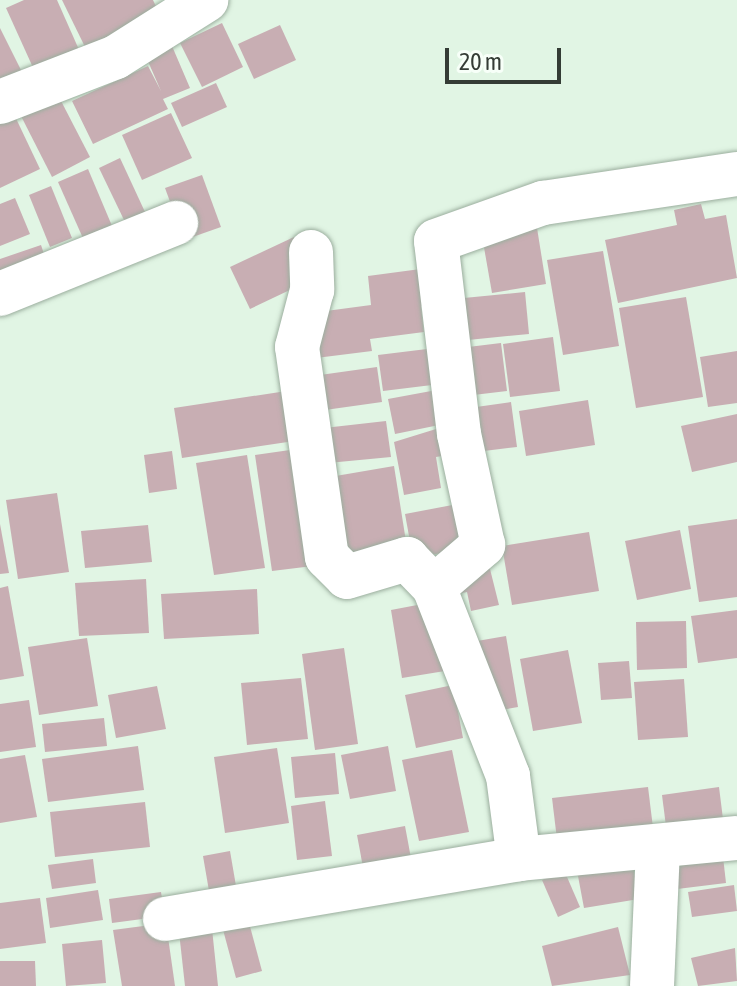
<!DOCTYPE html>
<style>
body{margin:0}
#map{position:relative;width:737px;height:986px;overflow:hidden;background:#e1f5e4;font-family:"Asap Condensed",sans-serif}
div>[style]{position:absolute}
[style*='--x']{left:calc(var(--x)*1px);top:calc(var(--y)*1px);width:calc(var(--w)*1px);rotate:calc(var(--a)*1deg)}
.building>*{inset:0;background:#c8aeb3}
.roads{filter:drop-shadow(0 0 2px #9bae9e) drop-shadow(0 0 2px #9bae9e)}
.minor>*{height:44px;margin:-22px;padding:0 22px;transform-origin:22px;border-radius:22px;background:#fff}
span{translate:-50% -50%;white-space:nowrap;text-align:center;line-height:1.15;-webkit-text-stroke:8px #f7fff8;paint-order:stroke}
.scale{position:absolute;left:445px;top:48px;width:116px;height:36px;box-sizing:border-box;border:4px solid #343c35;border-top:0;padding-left:10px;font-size:24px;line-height:28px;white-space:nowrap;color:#343c35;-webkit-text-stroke:6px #f7fff8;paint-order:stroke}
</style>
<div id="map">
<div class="building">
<div style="clip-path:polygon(24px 0,57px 0,80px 52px,35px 72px,6px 8px)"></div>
<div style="clip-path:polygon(62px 0,153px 0,160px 15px,87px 51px)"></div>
<div style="clip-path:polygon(222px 23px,243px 67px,202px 87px,180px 43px)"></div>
<div style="clip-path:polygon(280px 25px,296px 60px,254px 79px,238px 44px)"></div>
<div style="clip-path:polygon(0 28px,24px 76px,0 88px)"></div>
<div style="clip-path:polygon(169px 39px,190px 88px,163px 99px,168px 109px,93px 144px,72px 101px,148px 66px,161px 91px,143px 50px)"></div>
<div style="clip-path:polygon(216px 83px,227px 107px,182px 127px,171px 103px)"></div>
<div style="clip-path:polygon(59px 97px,90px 157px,52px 177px,21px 116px)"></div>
<div style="clip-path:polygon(12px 110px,40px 169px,0 188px,0 116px)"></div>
<div style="clip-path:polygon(171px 113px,192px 158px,142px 180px,122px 135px)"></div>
<div style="clip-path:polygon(120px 158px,145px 212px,125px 222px,99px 168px)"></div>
<div style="clip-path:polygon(88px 169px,115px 233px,86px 245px,58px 182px)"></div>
<div style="clip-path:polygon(202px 175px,221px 227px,184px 240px,165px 188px)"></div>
<div style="clip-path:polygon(51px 186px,72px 238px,50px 247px,29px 195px)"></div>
<div style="clip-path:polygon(15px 198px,30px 234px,0 246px,0 204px)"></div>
<div style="clip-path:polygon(701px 204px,705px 219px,726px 215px,737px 278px,618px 303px,605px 240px,677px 225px,674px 210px)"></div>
<div style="clip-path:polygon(537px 228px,546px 284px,492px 293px,482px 236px)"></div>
<div style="clip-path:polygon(294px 237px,313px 279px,250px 309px,230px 267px)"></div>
<div style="clip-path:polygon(41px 245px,45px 257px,0 272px,0 259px)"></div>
<div style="clip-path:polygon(603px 251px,619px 346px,563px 355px,547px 260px)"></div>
<div style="clip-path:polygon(428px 268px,433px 304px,421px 306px,424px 332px,370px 339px,372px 351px,316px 358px,311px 313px,371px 305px,368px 276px)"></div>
<div style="clip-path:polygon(525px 292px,529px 334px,468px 340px,464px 298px)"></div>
<div style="clip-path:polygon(686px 297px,703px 397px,636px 408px,619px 308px)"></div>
<div style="clip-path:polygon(553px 337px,560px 391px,510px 397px,503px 344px)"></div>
<div style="clip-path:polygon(501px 343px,507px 391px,465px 396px,460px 348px)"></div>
<div style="clip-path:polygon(427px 349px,432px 385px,383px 391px,378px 355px)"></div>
<div style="clip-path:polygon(737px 351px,737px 403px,708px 407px,700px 357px)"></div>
<div style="clip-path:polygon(377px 367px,382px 402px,325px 410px,320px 375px)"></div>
<div style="clip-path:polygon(442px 389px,449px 423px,395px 434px,388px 399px)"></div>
<div style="clip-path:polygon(293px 390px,301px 440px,182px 458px,174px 408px)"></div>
<div style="clip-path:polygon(588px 400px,595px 445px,526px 456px,519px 411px)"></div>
<div style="clip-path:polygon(511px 402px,517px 447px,468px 453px,462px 409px)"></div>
<div style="clip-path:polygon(737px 414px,737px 462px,692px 472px,681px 426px)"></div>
<div style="clip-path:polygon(386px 421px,391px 457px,328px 463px,324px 428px)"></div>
<div style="clip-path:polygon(449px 425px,454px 454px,436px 457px,441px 488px,404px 495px,394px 442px)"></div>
<div style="clip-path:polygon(304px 448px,321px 565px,272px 571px,255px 455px)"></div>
<div style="clip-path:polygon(172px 451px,177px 489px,149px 493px,144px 455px)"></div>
<div style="clip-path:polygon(247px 455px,265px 568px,214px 575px,196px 463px)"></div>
<div style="clip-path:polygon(394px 466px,408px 554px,339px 566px,324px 478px)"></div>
<div style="clip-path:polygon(57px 493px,69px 572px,18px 579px,6px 500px)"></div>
<div style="clip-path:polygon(463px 503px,471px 548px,413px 558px,405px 514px)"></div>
<div style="clip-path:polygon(737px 519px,737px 597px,699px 602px,688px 526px)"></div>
<div style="clip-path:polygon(0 524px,9px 573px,0 574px)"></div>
<div style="clip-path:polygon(148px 525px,152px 562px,85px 568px,81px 531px)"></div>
<div style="clip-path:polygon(680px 530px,691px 589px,637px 600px,625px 541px)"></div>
<div style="clip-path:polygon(589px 532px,599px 591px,512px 605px,502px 546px)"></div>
<div style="clip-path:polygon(489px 565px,499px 605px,471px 611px,467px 592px,457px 594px)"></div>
<div style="clip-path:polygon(146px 579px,149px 633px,79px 636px,75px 583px)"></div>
<div style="clip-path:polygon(8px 586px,24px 676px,0 680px,0 588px)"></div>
<div style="clip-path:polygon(257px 589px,259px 634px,164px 639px,161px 594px)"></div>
<div style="clip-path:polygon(433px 602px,445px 671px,402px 678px,391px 610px)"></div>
<div style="clip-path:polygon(737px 610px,737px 658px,698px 663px,691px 616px)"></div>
<div style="clip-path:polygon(686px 621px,687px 668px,637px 670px,636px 622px)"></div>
<div style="clip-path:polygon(506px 636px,518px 707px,490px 712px,477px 641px)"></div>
<div style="clip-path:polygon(87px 638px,98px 706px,39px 715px,28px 647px)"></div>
<div style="clip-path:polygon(344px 648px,358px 744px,315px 750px,302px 654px)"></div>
<div style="clip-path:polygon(568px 650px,582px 723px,533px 731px,520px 659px)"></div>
<div style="clip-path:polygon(629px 661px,632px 698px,601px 700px,598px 663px)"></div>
<div style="clip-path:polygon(301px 678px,308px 739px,247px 745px,241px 683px)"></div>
<div style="clip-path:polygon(684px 679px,688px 737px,638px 740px,634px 682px)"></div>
<div style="clip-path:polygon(453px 685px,463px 738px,416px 748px,405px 695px)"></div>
<div style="clip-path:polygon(157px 686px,166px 729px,116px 738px,108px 695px)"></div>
<div style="clip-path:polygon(29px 700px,36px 747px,0 752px,0 704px)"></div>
<div style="clip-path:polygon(104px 718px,107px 746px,45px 752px,42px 724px)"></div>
<div style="clip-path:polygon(138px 746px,144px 790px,48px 802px,42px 759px)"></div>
<div style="clip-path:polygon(388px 746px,396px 791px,350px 799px,341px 755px)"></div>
<div style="clip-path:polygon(277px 748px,289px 823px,225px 833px,214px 757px)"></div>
<div style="clip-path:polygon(452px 750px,469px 832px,419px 841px,402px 760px)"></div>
<div style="clip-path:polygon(335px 753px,339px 794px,295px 798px,291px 757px)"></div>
<div style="clip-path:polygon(25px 755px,37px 817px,0 823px,0 759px)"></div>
<div style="clip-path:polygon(648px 787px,655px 844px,559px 856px,552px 798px)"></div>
<div style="clip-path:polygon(719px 787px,725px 835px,668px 842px,662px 795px)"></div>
<div style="clip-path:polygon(325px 801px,332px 856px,297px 860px,291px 806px)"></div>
<div style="clip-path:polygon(145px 802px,150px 847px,55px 857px,50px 812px)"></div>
<div style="clip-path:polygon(405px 826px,413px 869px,365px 878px,357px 835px)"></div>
<div style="clip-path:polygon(722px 848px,726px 883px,669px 890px,665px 856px)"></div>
<div style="clip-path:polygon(230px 851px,236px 886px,209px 891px,203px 856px)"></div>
<div style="clip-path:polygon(93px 859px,96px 883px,52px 889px,48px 865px)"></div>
<div style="clip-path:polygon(575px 860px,632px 860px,639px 899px,584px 908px)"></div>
<div style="clip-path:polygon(564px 870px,580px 907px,558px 917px,542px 880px)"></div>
<div style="clip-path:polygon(734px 885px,737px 911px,692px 917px,688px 892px)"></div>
<div style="clip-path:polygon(98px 890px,103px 920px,50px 928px,46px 898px)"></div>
<div style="clip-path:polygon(161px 892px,165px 916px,112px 923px,109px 899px)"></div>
<div style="clip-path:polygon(40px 898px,46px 943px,0 949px,0 903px)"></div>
<div style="clip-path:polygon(211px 919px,218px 986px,185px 986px,178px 923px)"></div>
<div style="clip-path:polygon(248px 919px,262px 971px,236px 978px,222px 926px)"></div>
<div style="clip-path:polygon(166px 923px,175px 986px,122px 986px,113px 930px)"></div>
<div style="clip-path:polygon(618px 927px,630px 975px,552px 986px,542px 946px)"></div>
<div style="clip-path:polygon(102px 940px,106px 983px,66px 986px,62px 944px)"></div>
<div style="clip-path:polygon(735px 948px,737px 981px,698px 986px,691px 958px)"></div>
<div style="clip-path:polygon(0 961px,35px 961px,36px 986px,0 986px)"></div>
</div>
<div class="roads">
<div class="minor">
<div style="--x:0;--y:102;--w:124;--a:-21.2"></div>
<div style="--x:116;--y:57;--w:107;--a:-32.3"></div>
<div style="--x:311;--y:252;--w:38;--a:88"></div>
<div style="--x:312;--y:290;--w:59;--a:104.7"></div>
<div style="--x:297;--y:347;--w:212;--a:81.9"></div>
<div style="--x:327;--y:557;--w:28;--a:45"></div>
<div style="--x:347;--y:577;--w:63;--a:-16.7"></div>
<div style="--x:407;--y:559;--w:39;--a:46"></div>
<div style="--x:434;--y:587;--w:203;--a:68.6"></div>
<div style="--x:508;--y:776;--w:84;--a:82.5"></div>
<div style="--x:0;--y:294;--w:190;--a:-22"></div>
<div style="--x:434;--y:587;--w:65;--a:-40.6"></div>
<div style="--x:483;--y:545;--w:114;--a:-102.2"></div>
<div style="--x:459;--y:434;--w:194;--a:-96.8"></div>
<div style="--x:436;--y:241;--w:114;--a:-19.6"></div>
<div style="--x:543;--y:203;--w:196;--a:-8.5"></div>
<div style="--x:165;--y:919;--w:359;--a:-9.6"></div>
<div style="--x:519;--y:859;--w:219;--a:-5.5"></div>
<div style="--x:652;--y:986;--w:139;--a:-87.5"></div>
</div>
</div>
<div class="scale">20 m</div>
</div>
